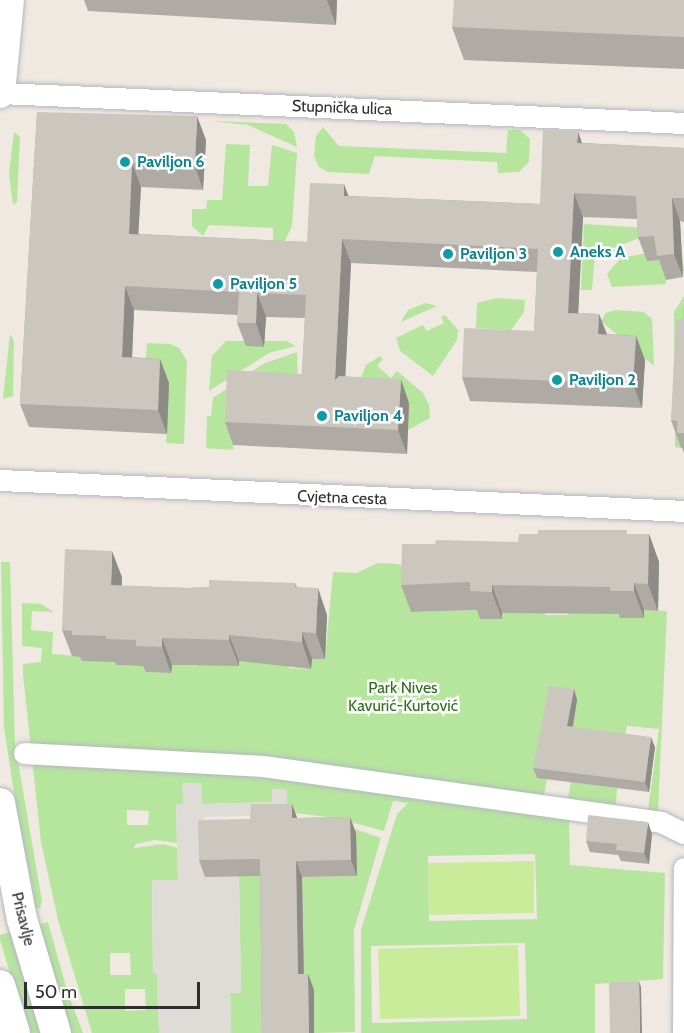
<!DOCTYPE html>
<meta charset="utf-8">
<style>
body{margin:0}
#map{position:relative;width:684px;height:1033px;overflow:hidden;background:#efe9e1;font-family:Cabin,sans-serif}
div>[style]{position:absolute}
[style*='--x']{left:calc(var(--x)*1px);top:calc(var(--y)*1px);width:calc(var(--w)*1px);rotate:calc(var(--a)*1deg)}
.green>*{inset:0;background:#b6e59e}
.pitch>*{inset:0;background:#c9ec9a}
.plaza>*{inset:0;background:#dfdcd8}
.roads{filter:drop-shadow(0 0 2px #b4b7c1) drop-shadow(0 0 2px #b4b7c1)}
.street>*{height:21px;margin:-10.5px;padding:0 10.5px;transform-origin:10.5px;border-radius:10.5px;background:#fff}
.secondary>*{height:30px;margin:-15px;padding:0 15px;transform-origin:15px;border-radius:15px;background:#fff}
.wall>*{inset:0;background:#afaba4}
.shaded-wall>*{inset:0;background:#8e8b86}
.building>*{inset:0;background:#cbc7bf}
.dots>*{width:16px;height:16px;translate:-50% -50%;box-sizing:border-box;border:3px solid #fff;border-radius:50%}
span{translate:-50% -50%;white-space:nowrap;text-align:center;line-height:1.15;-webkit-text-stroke:5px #fff;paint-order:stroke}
.street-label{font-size:16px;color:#2e2e2e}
.culture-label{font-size:16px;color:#0d838f;font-weight:700}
.left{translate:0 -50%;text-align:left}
.park-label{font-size:16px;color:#2c6e1b}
.scale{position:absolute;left:24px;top:982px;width:176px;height:27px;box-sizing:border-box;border:3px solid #2e2e2e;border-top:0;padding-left:8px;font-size:18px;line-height:21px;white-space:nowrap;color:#2e2e2e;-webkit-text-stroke:4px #fff;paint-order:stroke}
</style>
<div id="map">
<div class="green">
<div style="clip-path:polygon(211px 121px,286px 124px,294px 132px,297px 147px,248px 125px)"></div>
<div style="clip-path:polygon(323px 127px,339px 146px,506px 153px,508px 130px,520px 130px,530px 139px,529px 162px,519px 172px,498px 173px,497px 162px,375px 156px,369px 174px,328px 172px,319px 167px,314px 156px,316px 136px)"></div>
<div style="clip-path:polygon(14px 132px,20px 137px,17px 202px,13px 205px,9px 174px)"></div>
<div style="clip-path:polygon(226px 144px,250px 145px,248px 186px,268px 186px,272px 145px,297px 153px,292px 226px,284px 243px,273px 245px,273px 228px,209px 225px,203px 236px,192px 226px,192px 209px,206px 209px,207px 200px,222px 200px)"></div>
<div style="clip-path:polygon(584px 224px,663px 229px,595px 255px,592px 290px,581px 290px)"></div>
<div style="clip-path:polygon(682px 252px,684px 271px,665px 274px,666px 284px,612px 287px,607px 274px,621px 258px,646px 253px,682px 259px)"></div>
<div style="clip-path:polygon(684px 296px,681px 448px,675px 447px,674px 312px)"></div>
<div style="clip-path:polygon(497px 298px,525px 300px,524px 312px,511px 330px,476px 328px,477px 303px)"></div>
<div style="clip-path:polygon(425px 303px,437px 306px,401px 322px,408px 310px)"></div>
<div style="clip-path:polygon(616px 310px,644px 312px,652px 319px,654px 366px,601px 321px,606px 313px)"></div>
<div style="clip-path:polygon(445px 315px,458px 330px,457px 340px,433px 376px,400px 351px,396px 338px,423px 325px,427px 331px,444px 323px,441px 317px)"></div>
<div style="clip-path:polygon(10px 334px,14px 341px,13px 396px,3px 399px)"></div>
<div style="clip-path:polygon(226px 341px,286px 341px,296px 346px,269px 353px,209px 391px,212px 356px)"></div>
<div style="clip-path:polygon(147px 343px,170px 344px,179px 348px,187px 361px,184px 444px,166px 443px,169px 383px,144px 381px)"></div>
<div style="clip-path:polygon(297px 352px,298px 397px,236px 394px,233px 450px,206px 448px,207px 416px,211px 416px,213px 398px,263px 364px)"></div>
<div style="clip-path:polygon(380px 356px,383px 359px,377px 366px,391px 378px,397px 371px,423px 393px,429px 405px,430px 418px,408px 430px,352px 400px,366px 365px)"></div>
<div style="clip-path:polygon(1px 562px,10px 562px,15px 744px,42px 901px,40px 908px,32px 909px,4px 727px)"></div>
<div style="clip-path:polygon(evenodd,377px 563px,398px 564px,412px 571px,411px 612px,480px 610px,502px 619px,502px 613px,522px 613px,523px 605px,545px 605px,545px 615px,568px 615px,569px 605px,614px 607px,644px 618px,644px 610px,667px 611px,658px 812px,648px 810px,659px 729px,627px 726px,624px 743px,547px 779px,544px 795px,422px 781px,412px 799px,569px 820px,570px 865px,665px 873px,663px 979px,595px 984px,595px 1033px,361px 1033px,361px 930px,397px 814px,408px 803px,393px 801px,384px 831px,336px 818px,287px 812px,287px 790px,272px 789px,272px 802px,202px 804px,183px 783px,183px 805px,176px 805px,177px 843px,155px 840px,136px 844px,134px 848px,163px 844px,177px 848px,178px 880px,152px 881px,153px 973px,157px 973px,159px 1033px,92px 1033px,58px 920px,41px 842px,23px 674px,23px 664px,41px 662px,42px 648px,22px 646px,22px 603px,41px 604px,54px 612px,32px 611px,31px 630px,53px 632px,52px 654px,116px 659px,116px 665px,138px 666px,146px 660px,146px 672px,171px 673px,172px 665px,197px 666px,197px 656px,289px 657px,289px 668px,311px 669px,312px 659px,325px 659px,333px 572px,357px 573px,377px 563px,127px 810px,149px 811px,148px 825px,127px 825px,127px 810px,377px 563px,535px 854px,537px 919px,429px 921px,428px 856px,535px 854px,377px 563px,525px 943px,527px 1019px,372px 1023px,371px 946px,525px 943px,377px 563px,110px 953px,130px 953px,131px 975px,110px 975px,110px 953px,377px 563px,125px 989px,145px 989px,146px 1010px,125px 1011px,125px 989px)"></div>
<div style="clip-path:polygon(571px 782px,617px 788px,616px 805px,568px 798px)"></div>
<div style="clip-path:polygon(346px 826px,381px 838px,354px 930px,355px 1032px,314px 1033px,304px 990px,302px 877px,357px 876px)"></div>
<div style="clip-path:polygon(239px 876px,266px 876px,268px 1033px,231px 1033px,230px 993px,241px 992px)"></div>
<div style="clip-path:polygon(48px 922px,67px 990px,83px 1033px,68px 1033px,37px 925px)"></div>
<div style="clip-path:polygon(13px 931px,42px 1033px,28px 1033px,0 940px,0 935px)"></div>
</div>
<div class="pitch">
<div style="clip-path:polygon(534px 861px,534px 913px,429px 915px,428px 863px)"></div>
<div style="clip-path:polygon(518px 945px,520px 1016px,380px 1019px,378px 949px)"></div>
</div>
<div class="plaza">
<div style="clip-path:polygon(182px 783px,202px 783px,202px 804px,272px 802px,272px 789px,287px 790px,287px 815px,204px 817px,205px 876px,239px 876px,241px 993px,230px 993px,231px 1033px,159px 1033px,157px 974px,153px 973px,152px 880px,178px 880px,176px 804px,183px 804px)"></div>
</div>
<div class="roads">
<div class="street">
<div style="--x:0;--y:93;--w:685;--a:2.51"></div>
<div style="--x:0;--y:480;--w:685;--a:2.59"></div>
<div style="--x:24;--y:753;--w:239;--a:3.1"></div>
<div style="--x:263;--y:766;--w:402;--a:8"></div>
<div style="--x:661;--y:822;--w:25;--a:26"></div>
<div style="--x:683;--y:1033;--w:165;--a:-89.7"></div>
</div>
<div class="secondary">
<div style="--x:0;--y:93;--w:93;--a:-84.5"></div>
<div style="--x:0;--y:803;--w:118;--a:79.3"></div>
<div style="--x:22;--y:919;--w:119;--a:73.4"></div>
<div style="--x:0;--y:985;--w:50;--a:72.6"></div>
</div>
</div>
<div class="wall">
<div style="clip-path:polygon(84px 0,337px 0,336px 25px,88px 11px)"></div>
<div style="clip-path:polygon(684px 0,684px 69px,464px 60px,452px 27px)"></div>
<div style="clip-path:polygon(37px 112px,206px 140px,203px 190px,141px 187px,138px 234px,307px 242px,349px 196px,540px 204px,582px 143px,684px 148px,684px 222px,680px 221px,683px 277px,666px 280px,659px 260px,647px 261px,638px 237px,637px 219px,583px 217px,578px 313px,599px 314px,607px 334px,636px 336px,645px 360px,642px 408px,470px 401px,462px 377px,534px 331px,537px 272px,351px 263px,345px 376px,409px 403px,407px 454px,233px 445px,225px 422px,302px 374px,305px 318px,266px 317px,264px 347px,246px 346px,237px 323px,238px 315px,134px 310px,132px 357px,160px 359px,169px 383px,167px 434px,29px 427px,20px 404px)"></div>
<div style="clip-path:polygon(684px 303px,684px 453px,682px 448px,681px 448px,671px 420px,683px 319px)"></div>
<div style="clip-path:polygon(538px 534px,649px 534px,659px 562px,658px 611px,644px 610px,644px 618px,620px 618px,619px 614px,502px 613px,502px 619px,480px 619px,477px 610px,411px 612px,401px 585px,435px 544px,518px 542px)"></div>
<div style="clip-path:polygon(122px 577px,122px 586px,188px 588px,295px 583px,297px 587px,327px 615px,325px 659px,312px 659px,311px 669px,239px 661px,239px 666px,172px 665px,171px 673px,146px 672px,143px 666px,116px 665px,115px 662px,82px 661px,80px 657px,72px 656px,62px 630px)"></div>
<div style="clip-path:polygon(574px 689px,577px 700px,573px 727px,655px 747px,649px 792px,537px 778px,533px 768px)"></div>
<div style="clip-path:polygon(350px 817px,356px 833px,357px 876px,302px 877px,304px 974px,308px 974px,314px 990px,314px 1033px,262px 1033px,260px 876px,205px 877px,199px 860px,250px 819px)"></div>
<div style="clip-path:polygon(652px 834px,649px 864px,621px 861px,618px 855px,590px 852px,586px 841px)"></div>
</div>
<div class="shaded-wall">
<div style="clip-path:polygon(327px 0,337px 0,336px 25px)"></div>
<div style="clip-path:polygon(197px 116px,206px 140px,203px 190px,195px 166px)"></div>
<div style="clip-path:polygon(578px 131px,586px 155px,577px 143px)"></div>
<div style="clip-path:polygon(132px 163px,141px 187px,137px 258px,129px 234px)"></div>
<div style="clip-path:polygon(344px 184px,353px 208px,344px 196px)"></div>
<div style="clip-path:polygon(574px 193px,583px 217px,577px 337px,568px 313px)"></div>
<div style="clip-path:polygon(672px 198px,680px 221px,683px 277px,674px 254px)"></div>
<div style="clip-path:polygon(342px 239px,351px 263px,344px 404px,335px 380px)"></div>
<div style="clip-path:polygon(125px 286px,134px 310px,131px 381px,122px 357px)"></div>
<div style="clip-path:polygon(257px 293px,266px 317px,264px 347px,256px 323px)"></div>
<div style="clip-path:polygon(599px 314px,608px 338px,598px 334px)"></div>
<div style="clip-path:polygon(636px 336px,645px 360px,642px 408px,633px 384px)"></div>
<div style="clip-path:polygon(160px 359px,169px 383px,167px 434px,158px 410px)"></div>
<div style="clip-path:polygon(401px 379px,409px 403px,407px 454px,398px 430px)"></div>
<div style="clip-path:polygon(649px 534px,659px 562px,658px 611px,648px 584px)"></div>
<div style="clip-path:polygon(112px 551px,122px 577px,120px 612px,111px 585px)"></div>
<div style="clip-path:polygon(634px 583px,644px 610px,644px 618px,634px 591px)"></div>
<div style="clip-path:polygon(492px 585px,502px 613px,502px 619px,492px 592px)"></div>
<div style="clip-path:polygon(318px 588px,327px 615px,325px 659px,316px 633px)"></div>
<div style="clip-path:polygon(302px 632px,312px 659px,311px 669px,302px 642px)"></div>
<div style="clip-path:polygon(229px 635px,239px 661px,239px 666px,229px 640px)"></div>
<div style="clip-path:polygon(162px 638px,172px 665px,171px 673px,162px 647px)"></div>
<div style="clip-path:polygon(574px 689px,577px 700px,571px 736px,567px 726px)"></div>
<div style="clip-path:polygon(651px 737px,655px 747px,649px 792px,645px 782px)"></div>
<div style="clip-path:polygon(292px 804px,298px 820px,292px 818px)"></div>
<div style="clip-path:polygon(350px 817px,356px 833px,357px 876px,351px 860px)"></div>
<div style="clip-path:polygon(648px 822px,652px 834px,649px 864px,644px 853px)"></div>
<div style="clip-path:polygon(296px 861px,302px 877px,304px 990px,298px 974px)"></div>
<div style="clip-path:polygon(308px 974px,314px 990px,314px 1033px,309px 1033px)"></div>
<div style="clip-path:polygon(639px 981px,641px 987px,642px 1033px,640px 1033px)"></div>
</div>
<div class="building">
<div style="clip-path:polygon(454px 0,684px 0,684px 37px,452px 27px)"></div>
<div style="clip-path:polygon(37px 112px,197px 116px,195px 166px,132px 163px,129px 234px,307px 242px,310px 183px,344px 184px,344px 196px,540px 204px,543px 129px,578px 131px,577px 143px,684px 148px,684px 198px,672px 198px,674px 254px,657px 256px,654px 236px,638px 237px,636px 196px,574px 193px,568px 313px,599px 314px,598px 334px,636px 336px,633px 384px,462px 377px,464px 328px,534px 331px,538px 249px,342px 239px,335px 380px,339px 376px,401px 379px,398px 430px,225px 422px,227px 370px,302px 374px,306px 295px,257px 293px,256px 323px,237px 323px,239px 292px,125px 286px,122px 357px,160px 359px,158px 410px,20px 404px)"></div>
<div style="clip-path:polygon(684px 303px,684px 433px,677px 433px,677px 421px,671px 420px,676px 319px,683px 319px)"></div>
<div style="clip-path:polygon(538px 530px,627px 530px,627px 534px,649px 534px,648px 584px,634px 583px,634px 591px,610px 591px,610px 587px,492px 585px,492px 592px,470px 591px,470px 582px,401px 585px,402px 544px,435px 544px,436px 540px,518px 542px,519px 534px,538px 534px)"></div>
<div style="clip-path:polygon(65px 549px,112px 551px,111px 585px,188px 588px,209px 587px,209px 580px,295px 583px,295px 587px,318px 588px,316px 633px,302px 632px,302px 642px,229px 635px,229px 640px,162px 638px,162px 647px,136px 646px,136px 640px,106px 639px,106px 636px,72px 635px,72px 631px,62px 630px)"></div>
<div style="clip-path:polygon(549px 686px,574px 689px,567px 726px,651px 737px,645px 782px,533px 768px)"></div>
<div style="clip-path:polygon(251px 804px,292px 804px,292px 818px,350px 817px,351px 860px,296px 861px,298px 974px,308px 974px,309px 1033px,262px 1033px,260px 859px,199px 860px,198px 820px,250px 819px)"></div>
<div style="clip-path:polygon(588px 815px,648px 822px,644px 853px,616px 850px,617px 844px,586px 841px)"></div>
<div style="clip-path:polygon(639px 981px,640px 1033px,610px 1033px,609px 982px)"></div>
</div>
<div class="dots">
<div style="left:125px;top:162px;background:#0f9aa8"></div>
<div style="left:558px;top:252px;background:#0f9aa8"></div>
<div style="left:448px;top:254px;background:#0f9aa8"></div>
<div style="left:218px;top:284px;background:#0f9aa8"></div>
<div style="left:557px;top:380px;background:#0f9aa8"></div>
<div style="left:322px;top:416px;background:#0f9aa8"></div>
</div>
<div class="street-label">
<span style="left:342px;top:108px;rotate:2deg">Stupnička ulica</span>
<span style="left:342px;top:498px;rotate:2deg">Cvjetna cesta</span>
<span style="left:23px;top:919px;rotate:76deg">Prisavlje</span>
</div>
<div class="culture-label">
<span class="left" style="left:137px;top:162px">Paviljon 6</span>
<span class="left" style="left:570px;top:252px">Aneks A</span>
<span class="left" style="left:460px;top:254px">Paviljon 3</span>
<span class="left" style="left:230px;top:284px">Paviljon 5</span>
<span class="left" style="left:569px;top:380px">Paviljon 2</span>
<span class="left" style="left:334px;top:416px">Paviljon 4</span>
</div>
<div class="park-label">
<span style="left:403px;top:697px">Park Nives<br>Kavurić-Kurtović</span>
</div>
<div class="scale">50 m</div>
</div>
